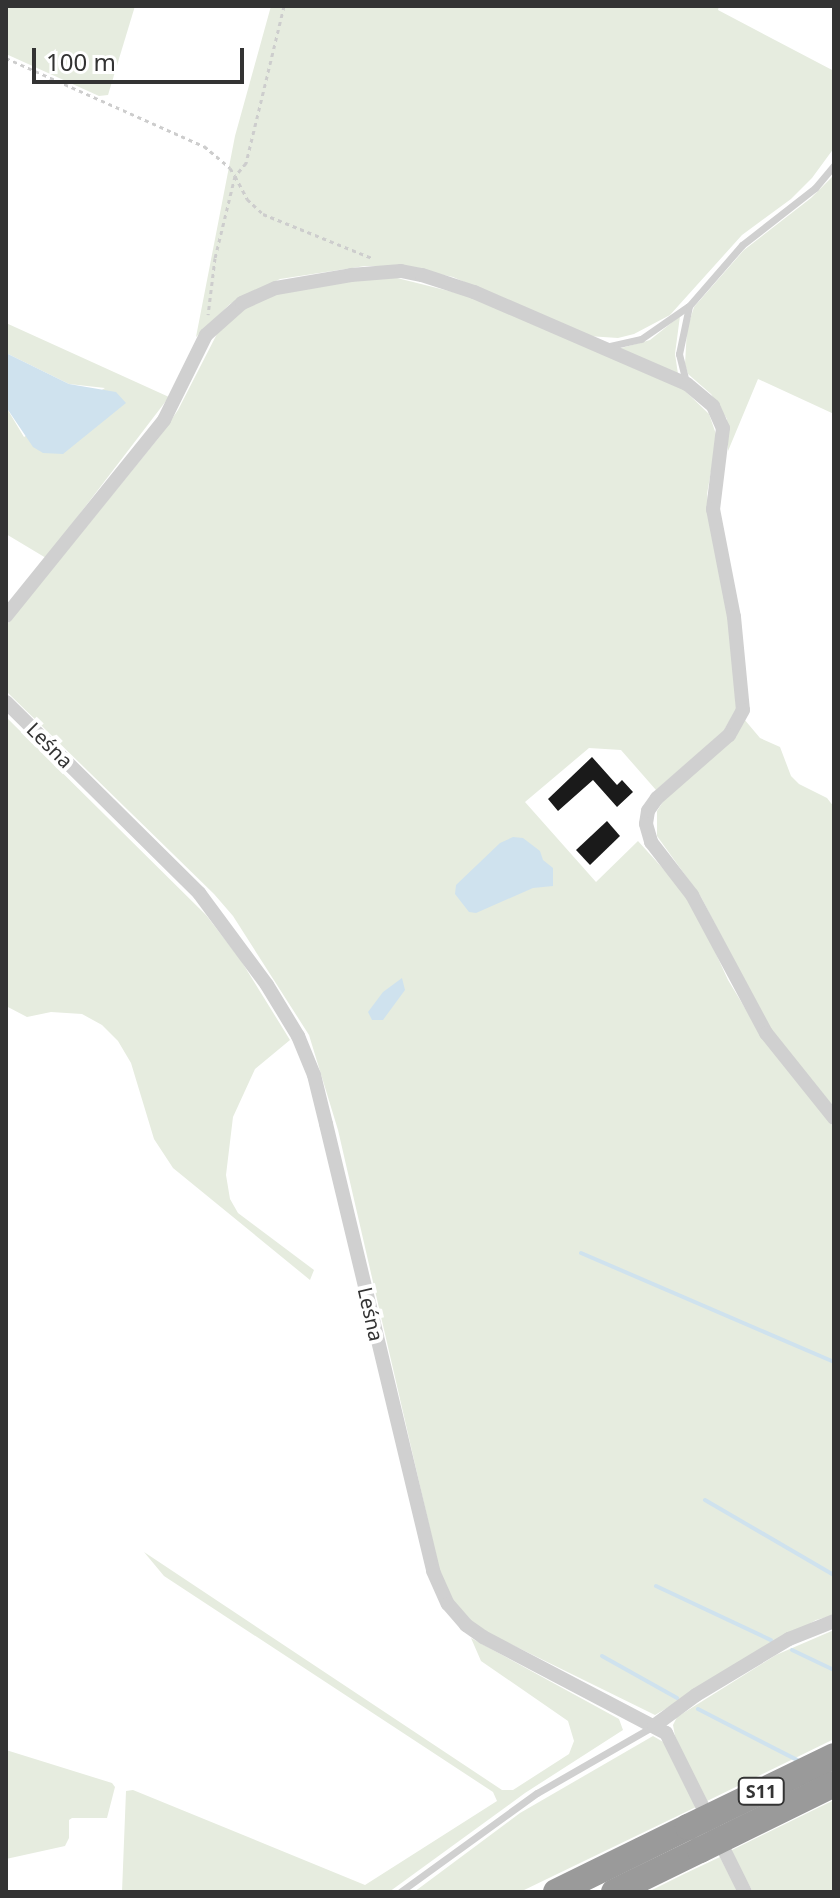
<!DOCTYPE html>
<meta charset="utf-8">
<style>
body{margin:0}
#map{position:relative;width:840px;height:1898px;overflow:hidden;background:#fff;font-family:"Noto Sans",sans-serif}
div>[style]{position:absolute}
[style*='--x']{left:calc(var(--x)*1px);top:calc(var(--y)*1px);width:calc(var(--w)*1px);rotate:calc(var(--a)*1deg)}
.green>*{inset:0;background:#e6ecdf}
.water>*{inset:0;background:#cfe2ee}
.stream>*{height:4px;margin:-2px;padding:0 2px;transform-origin:2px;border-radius:2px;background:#cfe2ee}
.building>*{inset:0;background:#1a1a1a}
.path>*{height:3px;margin-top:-1.5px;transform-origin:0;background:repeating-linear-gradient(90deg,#cdcdcd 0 4px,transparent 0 8px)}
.service>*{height:7px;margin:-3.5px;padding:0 3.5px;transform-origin:3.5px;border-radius:3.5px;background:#d0d0d0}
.minor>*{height:14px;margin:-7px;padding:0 7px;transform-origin:7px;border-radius:7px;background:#d0d0d0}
.motorway>*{height:26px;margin:-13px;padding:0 13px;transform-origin:13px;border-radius:13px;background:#9a9a9a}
.motorway-bridge>*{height:26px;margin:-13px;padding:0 13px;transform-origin:13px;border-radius:13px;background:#9a9a9a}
span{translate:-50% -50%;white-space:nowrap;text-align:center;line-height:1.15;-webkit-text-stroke:8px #fff;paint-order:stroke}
.shield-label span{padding:2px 6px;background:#fff;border:2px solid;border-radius:6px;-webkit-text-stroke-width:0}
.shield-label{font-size:18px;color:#333;font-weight:700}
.street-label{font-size:20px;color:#333}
.frame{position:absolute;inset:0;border:8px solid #333;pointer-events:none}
.scale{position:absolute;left:32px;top:48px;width:212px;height:36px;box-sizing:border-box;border:4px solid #333;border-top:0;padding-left:10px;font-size:24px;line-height:28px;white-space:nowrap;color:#333;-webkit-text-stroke:6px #fff;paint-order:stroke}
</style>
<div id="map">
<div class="green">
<div style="clip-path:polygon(6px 6px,135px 6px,108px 95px,99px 96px,6px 54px)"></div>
<div style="clip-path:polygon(271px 6px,719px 6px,718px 10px,834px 71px,834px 148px,812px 178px,791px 199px,742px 235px,670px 315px,634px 334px,618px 338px,588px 336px,453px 277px,400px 266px,365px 266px,280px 279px,230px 304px,196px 337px,235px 136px)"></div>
<div style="clip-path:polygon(834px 175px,834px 414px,758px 379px,728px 451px,727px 419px,711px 394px,688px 374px,685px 364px,687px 329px,694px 307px,744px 250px,811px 198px)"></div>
<div style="clip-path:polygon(393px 277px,469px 296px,682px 388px,709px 414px,717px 437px,707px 494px,709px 512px,728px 612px,738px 706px,723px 732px,656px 790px,621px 750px,589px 748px,525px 802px,596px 882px,638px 841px,676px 883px,700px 919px,728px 980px,763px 1038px,834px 1128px,834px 1615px,816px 1620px,655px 1715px,494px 1636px,474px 1623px,456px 1604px,443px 1583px,438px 1564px,338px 1130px,309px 1035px,233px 916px,214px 894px,6px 691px,6px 626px,160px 436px,178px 410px,219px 330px,256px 300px,319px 283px)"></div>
<div style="clip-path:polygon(680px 316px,675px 354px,678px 374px,618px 349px,650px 340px)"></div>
<div style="clip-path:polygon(6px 323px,169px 397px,46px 558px,6px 534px,6px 407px,24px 437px,105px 388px,69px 384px,6px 353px)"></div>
<div style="clip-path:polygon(6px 717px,206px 915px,240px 959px,290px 1040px,255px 1069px,233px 1117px,226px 1175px,230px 1199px,238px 1213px,314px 1270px,310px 1280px,173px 1168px,154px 1139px,131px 1063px,118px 1041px,102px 1025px,82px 1014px,51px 1012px,27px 1017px,6px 1006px)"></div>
<div style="clip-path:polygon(744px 719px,760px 738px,780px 747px,791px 776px,799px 784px,827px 798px,834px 807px,834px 1109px,768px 1026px,701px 897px,657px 836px,657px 811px,668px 794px)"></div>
<div style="clip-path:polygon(144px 1552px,502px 1790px,513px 1790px,569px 1754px,574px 1741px,568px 1721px,481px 1661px,471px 1638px,619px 1719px,623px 1730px,525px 1793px,389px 1892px,122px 1892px,126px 1791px,133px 1790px,365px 1885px,497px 1801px,493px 1792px,164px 1576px)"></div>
<div style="clip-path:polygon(834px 1630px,834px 1739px,705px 1802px,675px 1736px,673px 1725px,677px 1717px,776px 1655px)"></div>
<div style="clip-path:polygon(653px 1736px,665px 1743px,696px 1807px,520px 1892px,414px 1892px,520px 1813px)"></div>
<div style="clip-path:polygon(6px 1750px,112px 1783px,115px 1787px,107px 1818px,72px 1818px,69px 1820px,69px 1838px,65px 1846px,6px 1859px)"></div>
<div style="clip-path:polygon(834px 1800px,834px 1892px,753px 1892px,730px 1851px)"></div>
<div style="clip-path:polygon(720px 1857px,738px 1892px,648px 1892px,684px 1874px)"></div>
</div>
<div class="water">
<div style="clip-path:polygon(6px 353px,69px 384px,116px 392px,126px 403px,63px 454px,43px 453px,33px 447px,6px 407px)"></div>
<div style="clip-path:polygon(513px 837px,523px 838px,540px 851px,543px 860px,553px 868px,553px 886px,533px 888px,476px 913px,469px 912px,455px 894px,456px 885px,500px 843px)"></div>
<div style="clip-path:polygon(402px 978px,405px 990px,383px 1020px,372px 1020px,368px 1012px,383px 992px)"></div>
</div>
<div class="stream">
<div style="--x:581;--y:1253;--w:275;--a:23.3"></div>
<div style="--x:705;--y:1500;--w:149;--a:30.2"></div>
<div style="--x:656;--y:1586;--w:127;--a:25.2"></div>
<div style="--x:792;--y:1650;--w:47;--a:25.5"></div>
<div style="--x:602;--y:1656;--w:86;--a:29.2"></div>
<div style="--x:698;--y:1709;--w:114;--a:27.2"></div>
</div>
<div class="building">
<div style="clip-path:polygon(592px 757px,617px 785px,622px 780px,633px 792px,617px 807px,593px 780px,558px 811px,548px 799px)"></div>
<div style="clip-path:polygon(607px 821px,620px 836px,590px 865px,576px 850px)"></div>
</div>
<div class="path">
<div style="--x:284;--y:6;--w:162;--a:103.6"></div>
<div style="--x:246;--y:163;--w:17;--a:130"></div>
<div style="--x:235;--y:176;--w:26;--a:62"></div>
<div style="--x:247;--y:199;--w:22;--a:43"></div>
<div style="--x:263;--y:214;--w:118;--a:22"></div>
<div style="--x:6;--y:58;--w:217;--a:24"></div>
<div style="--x:204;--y:146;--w:34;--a:40"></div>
<div style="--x:230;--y:168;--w:9;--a:58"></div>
<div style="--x:235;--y:176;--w:84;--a:103.7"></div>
<div style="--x:215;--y:258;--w:57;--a:97"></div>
</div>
<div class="service">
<div style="--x:610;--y:346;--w:32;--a:-13"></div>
<div style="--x:641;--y:339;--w:56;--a:-34.8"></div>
<div style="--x:686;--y:382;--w:29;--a:-104"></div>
<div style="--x:679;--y:354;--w:49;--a:-78.2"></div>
<div style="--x:689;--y:306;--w:81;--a:-49"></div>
<div style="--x:742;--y:245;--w:93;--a:-38"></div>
<div style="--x:815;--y:188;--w:30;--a:-50"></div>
<div style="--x:400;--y:1892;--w:169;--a:-35.9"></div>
<div style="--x:537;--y:1793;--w:133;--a:-29.9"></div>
</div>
<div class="minor">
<div style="--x:6;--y:616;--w:252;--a:-51.1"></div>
<div style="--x:164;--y:420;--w:95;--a:-63.7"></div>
<div style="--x:206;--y:335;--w:48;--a:-41.6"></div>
<div style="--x:242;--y:303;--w:37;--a:-24"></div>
<div style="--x:276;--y:288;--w:76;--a:-9.8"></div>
<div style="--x:351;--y:275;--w:50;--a:-4.6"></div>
<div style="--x:401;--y:271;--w:21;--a:11"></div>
<div style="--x:422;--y:275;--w:55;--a:18.1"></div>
<div style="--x:474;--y:292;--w:232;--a:23.4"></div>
<div style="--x:687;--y:384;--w:34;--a:40"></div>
<div style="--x:713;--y:406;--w:24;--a:66"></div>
<div style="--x:723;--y:428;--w:82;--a:97"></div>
<div style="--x:713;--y:509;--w:110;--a:79"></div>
<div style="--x:734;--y:617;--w:93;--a:84.5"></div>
<div style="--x:743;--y:710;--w:29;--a:119"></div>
<div style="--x:729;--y:735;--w:96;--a:138.8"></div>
<div style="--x:657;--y:798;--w:16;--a:125"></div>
<div style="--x:648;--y:811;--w:13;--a:99"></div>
<div style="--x:646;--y:824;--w:19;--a:74"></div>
<div style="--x:651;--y:842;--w:67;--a:52.3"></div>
<div style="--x:692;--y:895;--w:157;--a:61.8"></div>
<div style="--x:766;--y:1033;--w:109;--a:51.3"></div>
<div style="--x:6;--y:702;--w:272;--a:44.7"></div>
<div style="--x:199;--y:893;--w:114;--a:53.5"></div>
<div style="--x:267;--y:985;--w:60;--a:58.7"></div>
<div style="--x:298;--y:1036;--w:42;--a:67.7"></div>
<div style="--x:314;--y:1075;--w:50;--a:76.2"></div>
<div style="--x:326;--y:1124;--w:460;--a:76.5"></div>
<div style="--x:433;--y:1571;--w:36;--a:66"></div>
<div style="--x:448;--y:1604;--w:28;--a:49"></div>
<div style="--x:466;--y:1625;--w:21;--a:35"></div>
<div style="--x:483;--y:1637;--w:207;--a:27.7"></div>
<div style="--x:666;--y:1733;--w:178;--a:63.6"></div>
<div style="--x:654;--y:1726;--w:52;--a:-36.4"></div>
<div style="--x:696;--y:1695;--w:109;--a:-31.1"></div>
<div style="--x:789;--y:1639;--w:48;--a:-21.8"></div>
</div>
<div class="motorway">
<div style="--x:556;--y:1892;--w:147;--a:-26.2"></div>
<div style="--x:614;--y:1892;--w:96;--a:-26"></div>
</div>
<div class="motorway-bridge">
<div style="--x:688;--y:1827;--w:162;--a:-25.9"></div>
<div style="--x:700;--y:1850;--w:149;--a:-26.2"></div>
</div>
<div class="shield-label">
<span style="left:761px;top:1791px">S11</span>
</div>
<div class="street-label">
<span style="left:50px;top:745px;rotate:45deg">Leśna</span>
<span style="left:371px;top:1314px;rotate:77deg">Leśna</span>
</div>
<div class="frame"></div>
<div class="scale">100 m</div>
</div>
